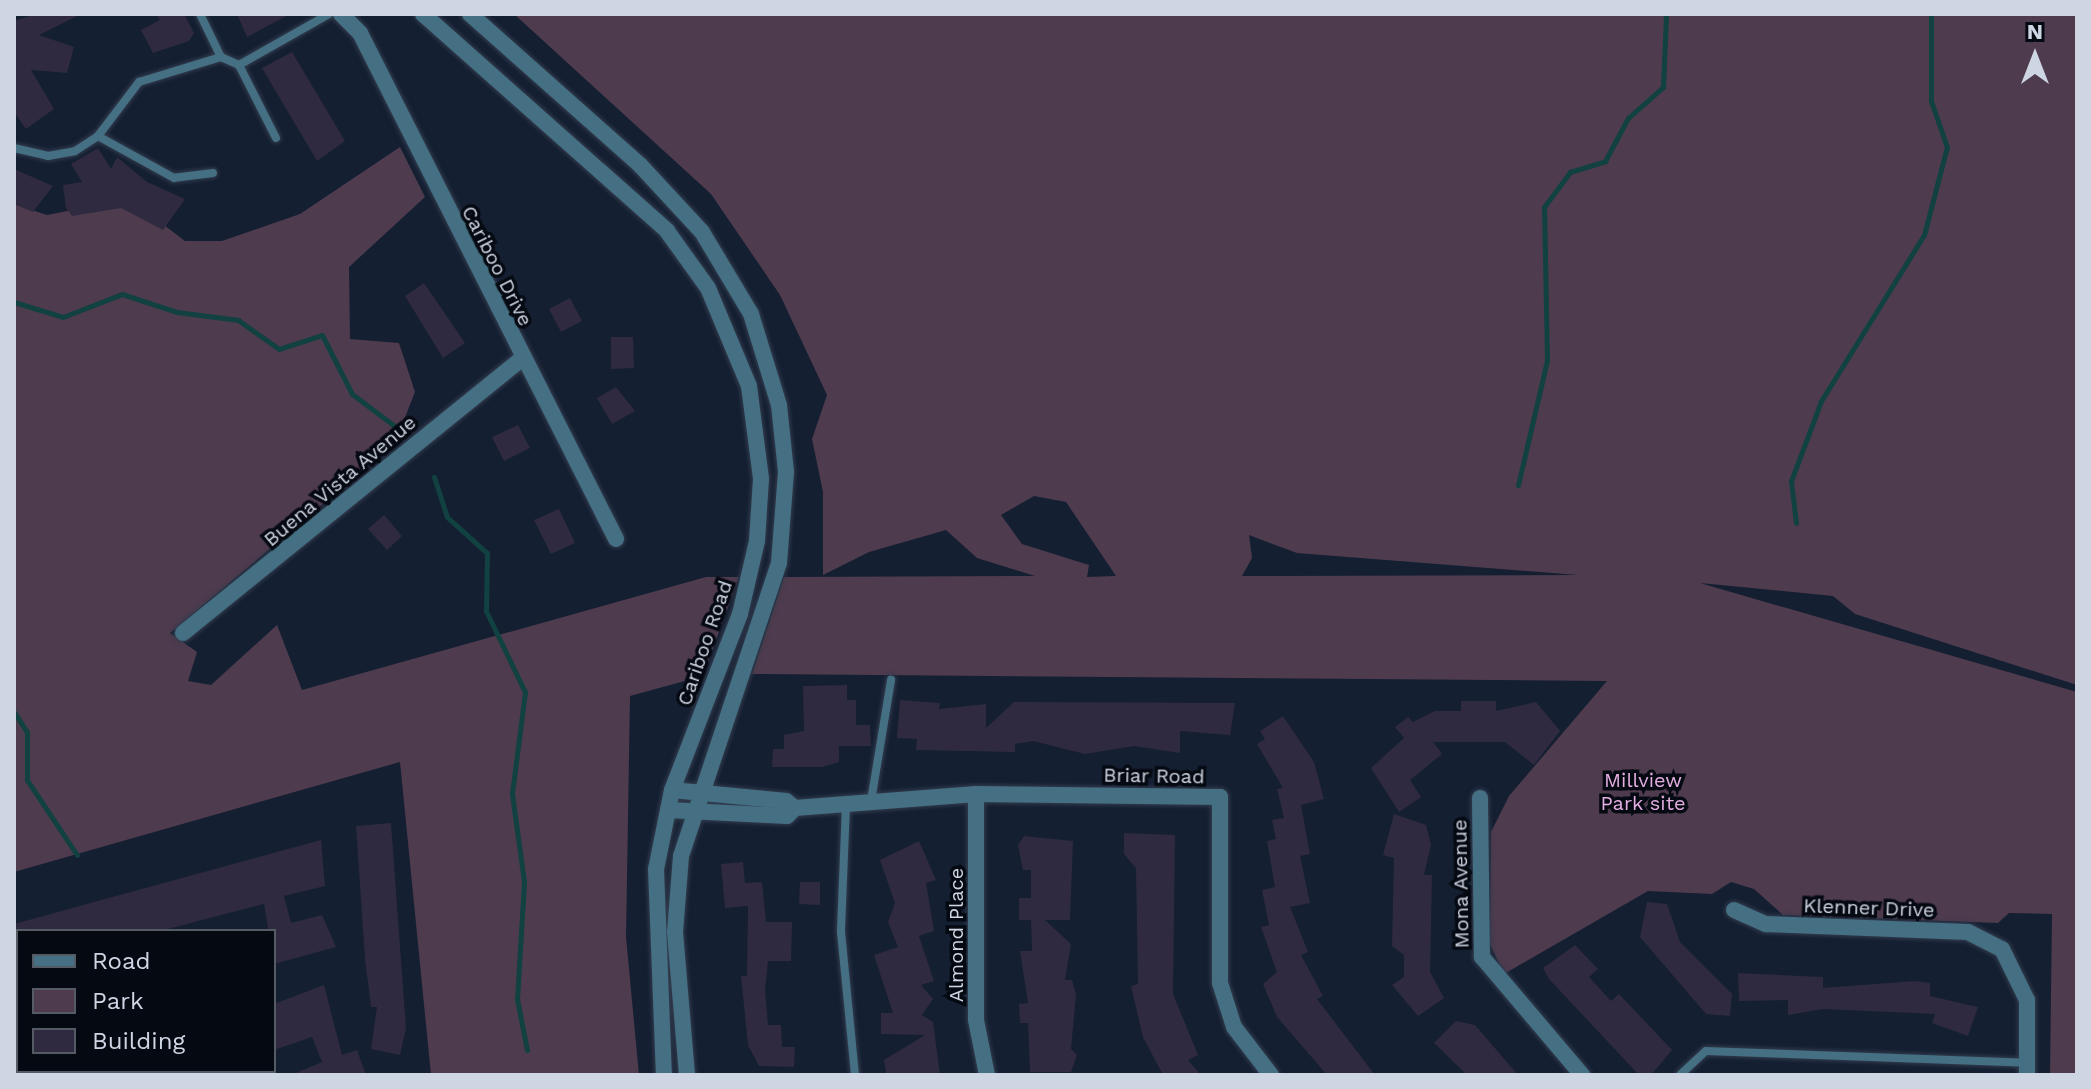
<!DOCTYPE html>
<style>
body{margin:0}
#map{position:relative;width:2091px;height:1089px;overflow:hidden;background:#141f32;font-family:"Work Sans",sans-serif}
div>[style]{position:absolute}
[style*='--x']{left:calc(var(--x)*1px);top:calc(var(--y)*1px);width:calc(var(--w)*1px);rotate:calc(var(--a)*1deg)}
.green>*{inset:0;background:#4f3b4e}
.stream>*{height:5px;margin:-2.5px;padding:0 2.5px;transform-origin:2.5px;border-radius:2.5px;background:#114141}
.building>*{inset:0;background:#2f2a40}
.roads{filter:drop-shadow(0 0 2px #323c4e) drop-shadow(0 0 2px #323c4e)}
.service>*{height:8px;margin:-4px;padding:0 4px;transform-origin:4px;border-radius:4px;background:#456f82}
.minor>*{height:16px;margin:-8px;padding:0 8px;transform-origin:8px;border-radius:8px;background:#456f82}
.tertiary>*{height:16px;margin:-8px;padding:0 8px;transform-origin:8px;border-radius:8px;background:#456f82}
span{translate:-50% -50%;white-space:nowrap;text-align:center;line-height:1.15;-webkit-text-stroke:7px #050911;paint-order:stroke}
.street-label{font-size:20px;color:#ced5e3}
.park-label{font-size:20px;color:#e5aee2}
.frame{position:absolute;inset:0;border:16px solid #ced5e3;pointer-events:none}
.legend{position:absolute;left:16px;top:929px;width:260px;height:144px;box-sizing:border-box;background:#050911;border:2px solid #555b65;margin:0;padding:10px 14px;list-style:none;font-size:24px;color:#ced5e3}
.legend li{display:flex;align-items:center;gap:16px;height:40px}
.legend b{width:40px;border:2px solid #555b65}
.north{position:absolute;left:1995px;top:16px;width:80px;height:80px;-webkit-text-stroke:6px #050911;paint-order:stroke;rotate:0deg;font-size:22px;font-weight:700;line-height:32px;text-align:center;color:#ced5e3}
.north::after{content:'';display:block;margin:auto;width:28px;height:36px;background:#ced5e3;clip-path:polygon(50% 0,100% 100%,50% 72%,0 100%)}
</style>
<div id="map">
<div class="green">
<div style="clip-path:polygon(evenodd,514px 14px,2077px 14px,2077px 685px,1855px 614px,1833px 596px,1700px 583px,2077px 692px,2077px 1075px,2050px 1075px,2052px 914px,2009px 913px,1998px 923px,1783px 915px,1754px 889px,1731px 882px,1712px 894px,1648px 891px,1504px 974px,1490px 944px,1491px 832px,1509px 796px,1607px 681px,752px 674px,784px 577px,1035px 576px,977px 558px,946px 530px,869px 552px,823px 575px,823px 492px,812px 439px,827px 395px,780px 295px,711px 194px,514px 14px,1034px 496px,1066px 502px,1116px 576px,1087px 577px,1089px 565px,1022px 544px,1001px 515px,1034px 496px,514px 14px,1249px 535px,1297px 553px,1578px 575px,1242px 576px,1252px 558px,1249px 535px)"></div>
<div style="clip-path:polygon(400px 147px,425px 197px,349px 267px,350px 339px,399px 343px,415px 392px,395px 443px,170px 633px,197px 652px,188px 681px,211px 685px,277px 625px,302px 690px,706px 577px,739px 577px,703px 676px,630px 696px,626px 937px,639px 1075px,431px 1075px,400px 762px,14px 872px,14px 204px,47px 215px,130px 199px,185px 241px,222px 241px,300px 214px)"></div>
</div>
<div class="stream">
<div style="--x:14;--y:302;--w:51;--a:17"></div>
<div style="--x:63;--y:317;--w:63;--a:-21.3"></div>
<div style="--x:122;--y:294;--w:58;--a:18.1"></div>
<div style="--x:177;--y:312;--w:62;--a:7.5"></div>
<div style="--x:238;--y:320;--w:50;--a:35.3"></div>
<div style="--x:279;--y:349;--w:45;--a:-18"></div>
<div style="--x:322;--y:335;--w:66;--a:63"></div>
<div style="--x:352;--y:394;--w:60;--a:36.9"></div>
<div style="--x:434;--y:477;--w:42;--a:72"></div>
<div style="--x:447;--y:517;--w:54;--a:42"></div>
<div style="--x:487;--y:553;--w:58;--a:91"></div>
<div style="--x:486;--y:611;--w:90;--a:64.3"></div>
<div style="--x:525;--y:692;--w:103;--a:97.3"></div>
<div style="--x:512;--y:794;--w:89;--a:82.2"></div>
<div style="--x:524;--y:882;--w:117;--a:93.4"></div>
<div style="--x:517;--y:999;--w:52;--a:78.9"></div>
<div style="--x:1518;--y:485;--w:128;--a:-76.9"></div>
<div style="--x:1547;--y:360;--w:153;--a:-91.1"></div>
<div style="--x:1544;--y:207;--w:44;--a:-53.4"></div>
<div style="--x:1570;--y:172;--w:37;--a:-17"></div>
<div style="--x:1605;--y:161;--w:49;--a:-61.9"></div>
<div style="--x:1628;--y:118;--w:47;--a:-41.5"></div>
<div style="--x:1663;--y:87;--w:73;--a:-87.6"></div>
<div style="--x:1796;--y:523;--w:42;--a:-96.8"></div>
<div style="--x:1791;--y:481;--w:85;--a:-69.4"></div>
<div style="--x:1821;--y:401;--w:195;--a:-58.2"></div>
<div style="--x:1924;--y:235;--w:91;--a:-75.4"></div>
<div style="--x:1947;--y:147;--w:49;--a:-109.2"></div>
<div style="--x:1931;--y:101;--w:87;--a:-90"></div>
<div style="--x:14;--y:712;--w:24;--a:57"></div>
<div style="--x:27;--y:732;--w:48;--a:90"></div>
<div style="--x:27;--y:780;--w:90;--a:56.3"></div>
</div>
<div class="building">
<div style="clip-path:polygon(36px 14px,81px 14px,39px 35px,74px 47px,67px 73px,31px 70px,54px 109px,26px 129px,14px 112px,14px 21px)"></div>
<div style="clip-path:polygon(156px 14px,184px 14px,194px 33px,189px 41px,153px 53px,141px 30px,160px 20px)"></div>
<div style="clip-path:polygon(237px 14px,290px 14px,247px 37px)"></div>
<div style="clip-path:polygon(292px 52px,345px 141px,317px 161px,262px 68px)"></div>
<div style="clip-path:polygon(98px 148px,111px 169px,117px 157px,147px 182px,185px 199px,163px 230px,121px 208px,72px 216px,66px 208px,63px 185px,82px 182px,71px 164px)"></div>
<div style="clip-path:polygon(14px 169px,53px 186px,33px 212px,14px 204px)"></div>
<div style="clip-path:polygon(424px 283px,465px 343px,443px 358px,405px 296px)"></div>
<div style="clip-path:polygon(570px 298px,582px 321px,561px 332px,549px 309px)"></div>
<div style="clip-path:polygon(611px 337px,633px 337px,634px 368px,611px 369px)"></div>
<div style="clip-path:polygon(616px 387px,635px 411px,612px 424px,597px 398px)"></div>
<div style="clip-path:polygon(518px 425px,530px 448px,504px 461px,492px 437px)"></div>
<div style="clip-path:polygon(559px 509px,575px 543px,551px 554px,534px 520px)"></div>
<div style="clip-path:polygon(384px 515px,402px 536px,387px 550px,368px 529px)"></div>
<div style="clip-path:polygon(847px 685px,847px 700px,856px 700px,856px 725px,870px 725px,871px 746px,839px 746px,839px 762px,822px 767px,772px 767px,773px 749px,784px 749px,784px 735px,804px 731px,803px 686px)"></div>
<div style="clip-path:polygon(900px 700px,940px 703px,939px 709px,986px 704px,986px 728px,1014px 702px,1235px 703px,1230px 735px,1180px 731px,1180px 753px,1134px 746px,1085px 754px,1033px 741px,1015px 744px,1015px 752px,916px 750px,917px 739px,897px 738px)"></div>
<div style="clip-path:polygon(1461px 701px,1496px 701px,1496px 711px,1536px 702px,1560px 731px,1534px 765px,1505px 742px,1433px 742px,1442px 754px,1410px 780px,1421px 797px,1399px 812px,1371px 768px,1404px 738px,1395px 727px,1408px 717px,1413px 722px,1435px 711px,1461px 711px)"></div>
<div style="clip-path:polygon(1283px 716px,1314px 762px,1324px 799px,1301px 805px,1310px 854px,1300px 856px,1310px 903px,1290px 907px,1308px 952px,1301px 955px,1323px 996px,1317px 999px,1375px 1075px,1327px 1075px,1277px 1017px,1263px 984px,1277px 972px,1261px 927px,1269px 925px,1262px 890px,1275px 887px,1267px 841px,1276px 839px,1272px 820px,1284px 818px,1277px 789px,1283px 788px,1257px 744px,1265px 739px,1260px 731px)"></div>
<div style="clip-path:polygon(1394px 814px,1426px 825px,1431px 845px,1424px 875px,1432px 875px,1430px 972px,1444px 998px,1418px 1016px,1392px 985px,1404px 977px,1404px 955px,1392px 946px,1394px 858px,1383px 855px)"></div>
<div style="clip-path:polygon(391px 823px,406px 1028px,400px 1055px,371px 1049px,377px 1007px,371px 1007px,365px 959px,356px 826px)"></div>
<div style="clip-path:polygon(1124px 833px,1175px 835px,1173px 994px,1198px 1055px,1188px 1060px,1201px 1075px,1163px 1075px,1143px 1037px,1131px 986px,1138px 984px,1136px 868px,1124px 854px)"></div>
<div style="clip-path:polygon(1024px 836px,1073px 841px,1070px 920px,1045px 920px,1071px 944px,1065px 980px,1072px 980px,1076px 995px,1071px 1049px,1077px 1055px,1071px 1072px,1030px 1072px,1028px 1023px,1020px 1023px,1019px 1004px,1028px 1003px,1020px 951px,1032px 951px,1031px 920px,1019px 920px,1019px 898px,1031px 898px,1031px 870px,1023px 870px,1018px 845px)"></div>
<div style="clip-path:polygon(321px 840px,325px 886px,284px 896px,291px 923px,322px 915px,336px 947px,274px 964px,264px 904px,160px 931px,14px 931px,14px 924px)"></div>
<div style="clip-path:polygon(919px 841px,936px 880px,926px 883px,934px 931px,919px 936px,934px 981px,921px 985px,933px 999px,922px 1015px,933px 1022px,940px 1075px,897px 1075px,886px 1073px,884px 1060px,925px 1035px,881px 1034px,881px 1013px,893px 1013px,874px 955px,898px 947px,888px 922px,895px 903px,880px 860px)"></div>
<div style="clip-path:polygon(743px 862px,745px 883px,762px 882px,766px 922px,792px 922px,791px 961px,768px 961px,765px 990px,768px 1025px,781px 1025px,782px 1047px,795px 1047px,794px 1067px,759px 1066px,748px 1045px,741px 976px,747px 976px,748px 906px,725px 908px,721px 864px)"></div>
<div style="clip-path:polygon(800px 882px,820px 882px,820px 905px,799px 904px)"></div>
<div style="clip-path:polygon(1647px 902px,1667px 904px,1680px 942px,1732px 994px,1730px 1016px,1706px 1014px,1640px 937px)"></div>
<div style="clip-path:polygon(1575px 945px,1598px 969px,1589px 977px,1611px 1001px,1619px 994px,1672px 1050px,1651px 1075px,1639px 1075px,1549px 979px,1543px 968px)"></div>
<div style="clip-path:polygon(1738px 973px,1823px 977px,1823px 988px,1915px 981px,1930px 983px,1930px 996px,1978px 1007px,1968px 1036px,1932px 1023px,1935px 1014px,1823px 1009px,1788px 1015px,1788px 1000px,1739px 1001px)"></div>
<div style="clip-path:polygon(324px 985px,342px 1055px,357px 1050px,366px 1075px,291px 1075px,322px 1062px,312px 1037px,274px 1050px,274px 1004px)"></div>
<div style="clip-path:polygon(1456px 1021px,1475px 1025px,1518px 1075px,1467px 1075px,1434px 1043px)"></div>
</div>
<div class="roads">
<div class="service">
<div style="--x:200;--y:14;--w:48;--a:64"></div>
<div style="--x:221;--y:57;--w:20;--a:24"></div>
<div style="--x:276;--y:138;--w:82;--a:-116.9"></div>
<div style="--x:239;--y:65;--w:103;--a:-29.5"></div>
<div style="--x:14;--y:148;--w:35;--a:13"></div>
<div style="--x:48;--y:156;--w:27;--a:-10"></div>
<div style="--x:75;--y:151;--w:27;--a:-33"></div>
<div style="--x:213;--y:173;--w:39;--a:173"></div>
<div style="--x:174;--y:178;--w:87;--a:-151.1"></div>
<div style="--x:98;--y:136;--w:68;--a:-52.8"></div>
<div style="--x:139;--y:82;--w:86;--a:-17"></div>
<div style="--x:871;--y:801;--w:123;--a:-80.6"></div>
<div style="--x:846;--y:805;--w:127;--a:92.3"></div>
<div style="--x:841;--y:932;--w:144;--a:84.4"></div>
<div style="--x:1680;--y:1075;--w:35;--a:-43"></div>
<div style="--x:1706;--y:1051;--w:321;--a:2.1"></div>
</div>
<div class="minor">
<div style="--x:341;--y:14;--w:27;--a:45"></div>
<div style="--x:360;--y:33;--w:567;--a:63.16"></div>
<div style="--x:183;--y:633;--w:437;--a:-39"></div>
<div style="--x:672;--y:790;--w:115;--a:5.5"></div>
<div style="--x:786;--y:801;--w:11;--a:38"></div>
<div style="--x:976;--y:794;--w:226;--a:90"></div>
<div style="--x:976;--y:1020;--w:56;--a:78.7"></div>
<div style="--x:1480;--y:798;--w:159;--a:89.3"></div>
<div style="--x:1482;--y:957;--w:155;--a:49.7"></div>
<div style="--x:668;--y:810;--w:119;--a:2.9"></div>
<div style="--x:787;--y:816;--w:11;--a:-45"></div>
<div style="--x:795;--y:808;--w:182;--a:-4.4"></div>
<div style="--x:976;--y:794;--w:244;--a:0.7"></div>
<div style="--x:1220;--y:797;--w:186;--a:90"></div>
<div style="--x:1220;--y:983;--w:46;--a:72.3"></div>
<div style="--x:1234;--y:1027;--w:61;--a:52.4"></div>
<div style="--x:1734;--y:910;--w:35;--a:24"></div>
<div style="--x:1766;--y:924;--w:202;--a:2.3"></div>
<div style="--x:1968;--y:932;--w:38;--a:27"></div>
<div style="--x:2002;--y:949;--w:57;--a:63.9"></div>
<div style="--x:2027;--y:1000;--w:75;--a:90"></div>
</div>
<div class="tertiary">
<div style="--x:423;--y:14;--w:327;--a:41.6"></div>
<div style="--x:667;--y:231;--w:70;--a:54.3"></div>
<div style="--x:708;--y:288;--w:106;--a:67.3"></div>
<div style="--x:749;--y:386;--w:94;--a:82.6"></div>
<div style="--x:761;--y:479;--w:62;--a:93.7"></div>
<div style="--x:757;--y:541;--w:75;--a:103.1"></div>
<div style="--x:740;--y:614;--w:189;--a:111.1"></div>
<div style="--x:672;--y:790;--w:81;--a:101.4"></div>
<div style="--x:656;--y:869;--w:206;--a:87.8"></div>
<div style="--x:470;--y:14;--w:227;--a:41.6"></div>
<div style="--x:640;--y:165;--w:91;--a:47.2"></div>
<div style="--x:702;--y:232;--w:96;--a:59.1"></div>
<div style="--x:751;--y:314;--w:95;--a:72.9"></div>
<div style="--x:779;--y:405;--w:67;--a:84"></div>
<div style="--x:786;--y:472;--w:91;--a:94.4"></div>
<div style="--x:779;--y:563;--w:309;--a:108.5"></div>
<div style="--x:681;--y:856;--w:76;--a:94.5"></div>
<div style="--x:675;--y:932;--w:144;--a:85.2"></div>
</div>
</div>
<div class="street-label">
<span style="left:497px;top:266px;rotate:63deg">Cariboo Drive</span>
<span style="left:340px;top:481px;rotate:-40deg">Buena Vista Avenue</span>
<span style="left:705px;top:643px;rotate:-71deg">Cariboo Road</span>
<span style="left:1154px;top:776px;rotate:1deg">Briar Road</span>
<span style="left:1461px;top:884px;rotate:-91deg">Mona Avenue</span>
<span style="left:1869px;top:908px;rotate:2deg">Klenner Drive</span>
<span style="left:956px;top:935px;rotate:-90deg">Almond Place</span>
</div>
<div class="park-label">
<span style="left:1643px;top:792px">Millview<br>Park site</span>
</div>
<div class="frame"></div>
<ul class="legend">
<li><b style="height:10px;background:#456f82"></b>Road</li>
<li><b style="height:22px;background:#4f3b4e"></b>Park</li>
<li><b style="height:22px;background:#2f2a40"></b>Building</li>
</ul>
<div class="north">N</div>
</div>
